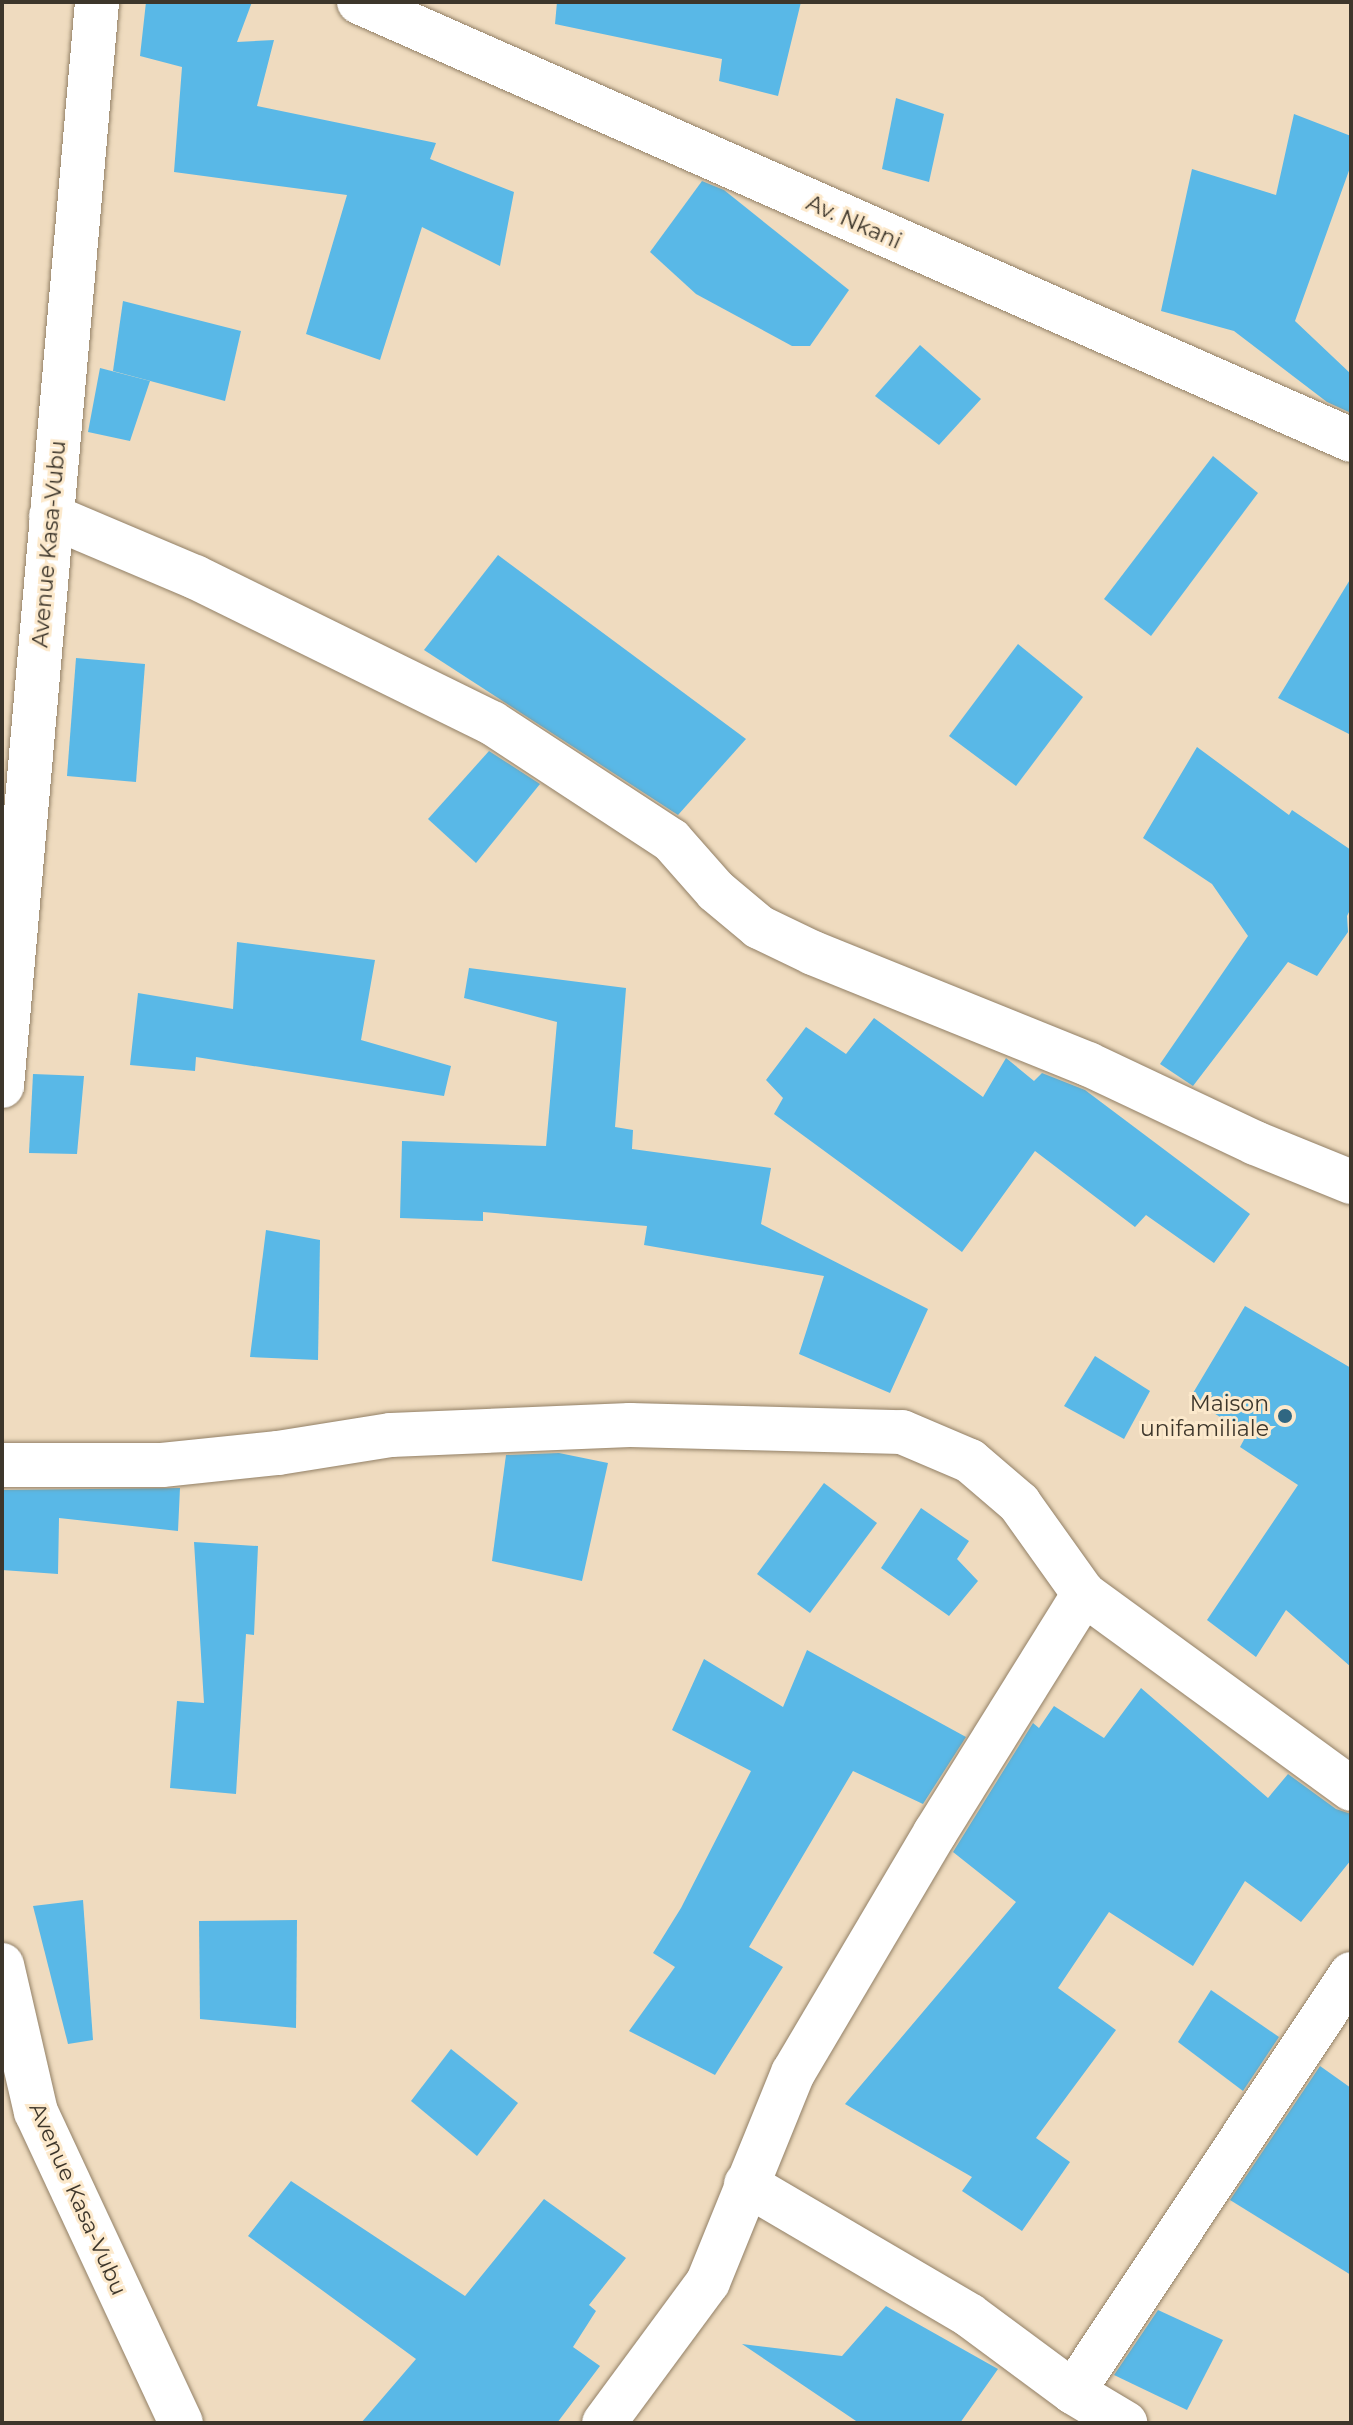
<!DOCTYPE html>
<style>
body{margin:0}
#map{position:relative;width:1353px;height:2425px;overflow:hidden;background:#efdbbf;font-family:Montserrat,sans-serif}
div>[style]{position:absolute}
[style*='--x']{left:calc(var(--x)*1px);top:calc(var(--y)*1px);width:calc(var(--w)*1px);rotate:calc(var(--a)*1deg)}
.building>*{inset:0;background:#59b8e7}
.roads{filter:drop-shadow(0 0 2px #928066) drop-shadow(0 0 2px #928066)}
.minor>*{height:44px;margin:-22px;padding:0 22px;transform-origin:22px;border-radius:22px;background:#fff}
.highway>*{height:44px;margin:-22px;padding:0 22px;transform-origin:22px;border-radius:22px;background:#fff}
.dots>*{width:22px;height:22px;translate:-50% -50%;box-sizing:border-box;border:4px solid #fce9cc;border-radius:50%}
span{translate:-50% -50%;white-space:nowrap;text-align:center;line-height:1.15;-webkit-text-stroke:6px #fce9cc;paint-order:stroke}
.street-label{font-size:22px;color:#3d362b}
.poi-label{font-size:22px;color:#3d362b}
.right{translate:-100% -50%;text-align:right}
.frame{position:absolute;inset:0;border:4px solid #3d362b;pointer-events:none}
</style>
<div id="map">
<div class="building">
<div style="clip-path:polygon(146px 2px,252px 2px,237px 42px,274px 40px,257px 106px,436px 143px,430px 159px,514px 192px,500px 266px,422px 227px,380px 360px,306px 334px,347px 195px,174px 172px,182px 67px,140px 56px)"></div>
<div style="clip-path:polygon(557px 2px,801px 2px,778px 96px,719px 81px,722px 59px,555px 24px)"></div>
<div style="clip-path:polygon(896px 98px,944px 114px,929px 182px,882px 169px)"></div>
<div style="clip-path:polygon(1294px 114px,1351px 136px,1351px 165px,1295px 321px,1351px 374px,1351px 413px,1327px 402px,1234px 331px,1161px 311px,1192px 169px,1276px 195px)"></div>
<div style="clip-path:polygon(702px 181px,724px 190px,849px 290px,810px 346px,792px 346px,696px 294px,650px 252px)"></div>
<div style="clip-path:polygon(123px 301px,241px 331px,225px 401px,113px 371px)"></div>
<div style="clip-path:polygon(920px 345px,981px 399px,939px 445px,875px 396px)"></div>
<div style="clip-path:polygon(100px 368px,150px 381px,130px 441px,88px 432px)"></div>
<div style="clip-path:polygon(1213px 456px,1258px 493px,1151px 636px,1104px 599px)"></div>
<div style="clip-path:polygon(498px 555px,746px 739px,678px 815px,424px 650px)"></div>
<div style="clip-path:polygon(1351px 578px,1351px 735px,1278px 698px)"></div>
<div style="clip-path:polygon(1018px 644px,1083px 697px,1016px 786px,949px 736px)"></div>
<div style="clip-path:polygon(76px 658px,145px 664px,136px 782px,67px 776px)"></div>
<div style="clip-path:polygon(1197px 747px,1289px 815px,1292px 810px,1351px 850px,1351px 908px,1347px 916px,1348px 932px,1317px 976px,1288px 962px,1193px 1086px,1160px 1064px,1248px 936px,1212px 884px,1143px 838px)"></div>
<div style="clip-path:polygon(489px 751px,540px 784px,476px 863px,428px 819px)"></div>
<div style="clip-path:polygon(237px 942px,375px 960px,361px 1040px,451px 1066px,444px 1096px,196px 1057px,195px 1071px,130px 1065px,138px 993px,233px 1009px)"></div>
<div style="clip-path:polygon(469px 968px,626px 988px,615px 1127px,633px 1130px,632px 1149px,771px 1168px,761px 1224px,928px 1309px,890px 1393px,799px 1354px,824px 1276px,644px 1245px,647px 1226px,483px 1212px,483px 1221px,400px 1218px,402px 1141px,546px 1146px,557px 1022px,464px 998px)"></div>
<div style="clip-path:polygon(874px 1018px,983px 1097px,1006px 1058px,1034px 1081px,1042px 1073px,1085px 1090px,1250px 1214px,1214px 1263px,1146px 1215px,1135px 1227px,1035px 1151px,962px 1252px,774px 1114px,783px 1098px,766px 1080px,806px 1027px,846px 1054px)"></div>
<div style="clip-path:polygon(33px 1074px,84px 1076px,77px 1154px,29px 1153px)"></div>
<div style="clip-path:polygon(266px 1230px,320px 1240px,318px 1360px,250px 1357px)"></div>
<div style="clip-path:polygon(1245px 1306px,1351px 1368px,1351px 1667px,1286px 1610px,1256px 1657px,1207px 1620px,1298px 1485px,1240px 1447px,1247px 1434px,1190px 1398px)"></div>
<div style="clip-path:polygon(1095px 1356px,1150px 1391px,1124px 1439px,1064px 1406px)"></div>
<div style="clip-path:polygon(559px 1453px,608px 1463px,582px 1581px,492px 1561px,506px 1455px)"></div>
<div style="clip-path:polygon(824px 1483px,877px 1523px,810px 1613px,757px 1574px)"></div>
<div style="clip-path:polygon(180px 1488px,178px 1531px,59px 1518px,58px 1574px,2px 1570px,3px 1490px)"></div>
<div style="clip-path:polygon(921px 1508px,969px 1541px,957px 1559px,978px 1581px,949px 1616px,881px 1568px)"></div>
<div style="clip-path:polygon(194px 1542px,258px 1546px,254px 1635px,246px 1634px,236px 1794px,170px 1788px,177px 1701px,204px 1703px)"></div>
<div style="clip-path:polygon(807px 1650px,966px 1737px,923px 1804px,853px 1771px,749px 1947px,783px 1967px,715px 2075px,629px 2031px,675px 1967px,653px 1953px,681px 1908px,751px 1771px,672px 1730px,704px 1659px,783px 1707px)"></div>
<div style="clip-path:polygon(1141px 1688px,1268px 1798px,1288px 1774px,1336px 1809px,1351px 1814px,1351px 1860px,1301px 1922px,1245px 1881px,1193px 1966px,1109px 1912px,1058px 1988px,1116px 2030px,1036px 2138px,1070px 2162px,1022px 2231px,962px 2191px,972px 2177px,845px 2104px,1016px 1902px,953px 1852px,1033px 1723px,1039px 1728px,1054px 1706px,1104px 1738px)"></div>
<div style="clip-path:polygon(83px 1900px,93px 2040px,68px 2044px,33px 1906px)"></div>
<div style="clip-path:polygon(297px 1920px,296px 2028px,200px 2019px,199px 1921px)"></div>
<div style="clip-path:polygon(1211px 1990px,1279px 2037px,1243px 2091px,1178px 2042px)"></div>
<div style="clip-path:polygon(451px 2049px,518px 2103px,477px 2156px,411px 2101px)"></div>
<div style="clip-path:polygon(1320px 2066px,1351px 2088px,1351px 2275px,1230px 2200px)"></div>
<div style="clip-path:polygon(291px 2181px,465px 2296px,544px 2199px,626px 2258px,589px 2305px,596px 2311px,573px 2347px,600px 2366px,557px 2423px,361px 2423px,416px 2359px,248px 2236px)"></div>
<div style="clip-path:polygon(886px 2306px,998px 2369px,960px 2423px,859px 2423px,742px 2344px,842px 2356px)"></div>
<div style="clip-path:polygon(1158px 2310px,1223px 2340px,1187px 2410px,1114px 2375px)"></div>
</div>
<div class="roads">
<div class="minor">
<div style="--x:359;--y:2;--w:1084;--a:23.82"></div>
<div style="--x:51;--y:516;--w:156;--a:23"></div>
<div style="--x:195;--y:577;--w:331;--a:26.2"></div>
<div style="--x:492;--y:723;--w:214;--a:33.2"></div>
<div style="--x:671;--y:840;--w:68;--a:48.6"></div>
<div style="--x:716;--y:891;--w:56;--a:39.9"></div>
<div style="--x:759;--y:927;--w:60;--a:25.7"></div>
<div style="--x:813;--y:953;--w:297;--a:22"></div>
<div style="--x:1088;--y:1064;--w:185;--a:25.3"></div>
<div style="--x:1255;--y:1143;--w:104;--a:22.1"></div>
<div style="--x:2;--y:1465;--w:160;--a:0"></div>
<div style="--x:162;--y:1465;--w:117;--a:-5.9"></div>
<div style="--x:278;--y:1453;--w:114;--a:-9.1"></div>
<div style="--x:391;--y:1435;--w:239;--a:-2.4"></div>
<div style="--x:630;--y:1425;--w:272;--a:1.5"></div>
<div style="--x:902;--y:1432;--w:74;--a:23.1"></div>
<div style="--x:970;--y:1461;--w:65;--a:40.6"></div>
<div style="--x:1019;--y:1503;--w:112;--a:54.5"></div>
<div style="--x:1084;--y:1594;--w:331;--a:36.1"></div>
<div style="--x:746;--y:2184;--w:259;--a:30.4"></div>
<div style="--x:969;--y:2315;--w:129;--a:36.5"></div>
<div style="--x:1073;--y:2392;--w:61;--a:30.8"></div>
<div style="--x:1073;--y:2392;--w:502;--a:-56.37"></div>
<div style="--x:604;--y:2423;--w:175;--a:-53.6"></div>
<div style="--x:708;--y:2282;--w:226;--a:-67.9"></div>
<div style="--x:793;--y:2073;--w:279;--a:-59.4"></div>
<div style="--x:935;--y:1833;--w:282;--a:-58.1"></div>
</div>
<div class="highway">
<div style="--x:2;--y:1086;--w:1088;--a:-84.99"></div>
<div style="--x:2;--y:1965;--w:151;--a:77"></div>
<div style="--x:36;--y:2112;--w:343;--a:65"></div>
</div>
</div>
<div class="dots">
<div style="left:1285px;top:1416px;background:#306782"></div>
</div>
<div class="street-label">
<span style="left:854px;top:222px;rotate:24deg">Av. Nkani</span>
<span style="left:49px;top:544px;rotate:-85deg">Avenue Kasa-Vubu</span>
<span style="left:78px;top:2199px;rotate:66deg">Avenue Kasa-Vubu</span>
</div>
<div class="poi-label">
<span class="right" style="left:1269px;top:1416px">Maison<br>unifamiliale</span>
</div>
<div class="frame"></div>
</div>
